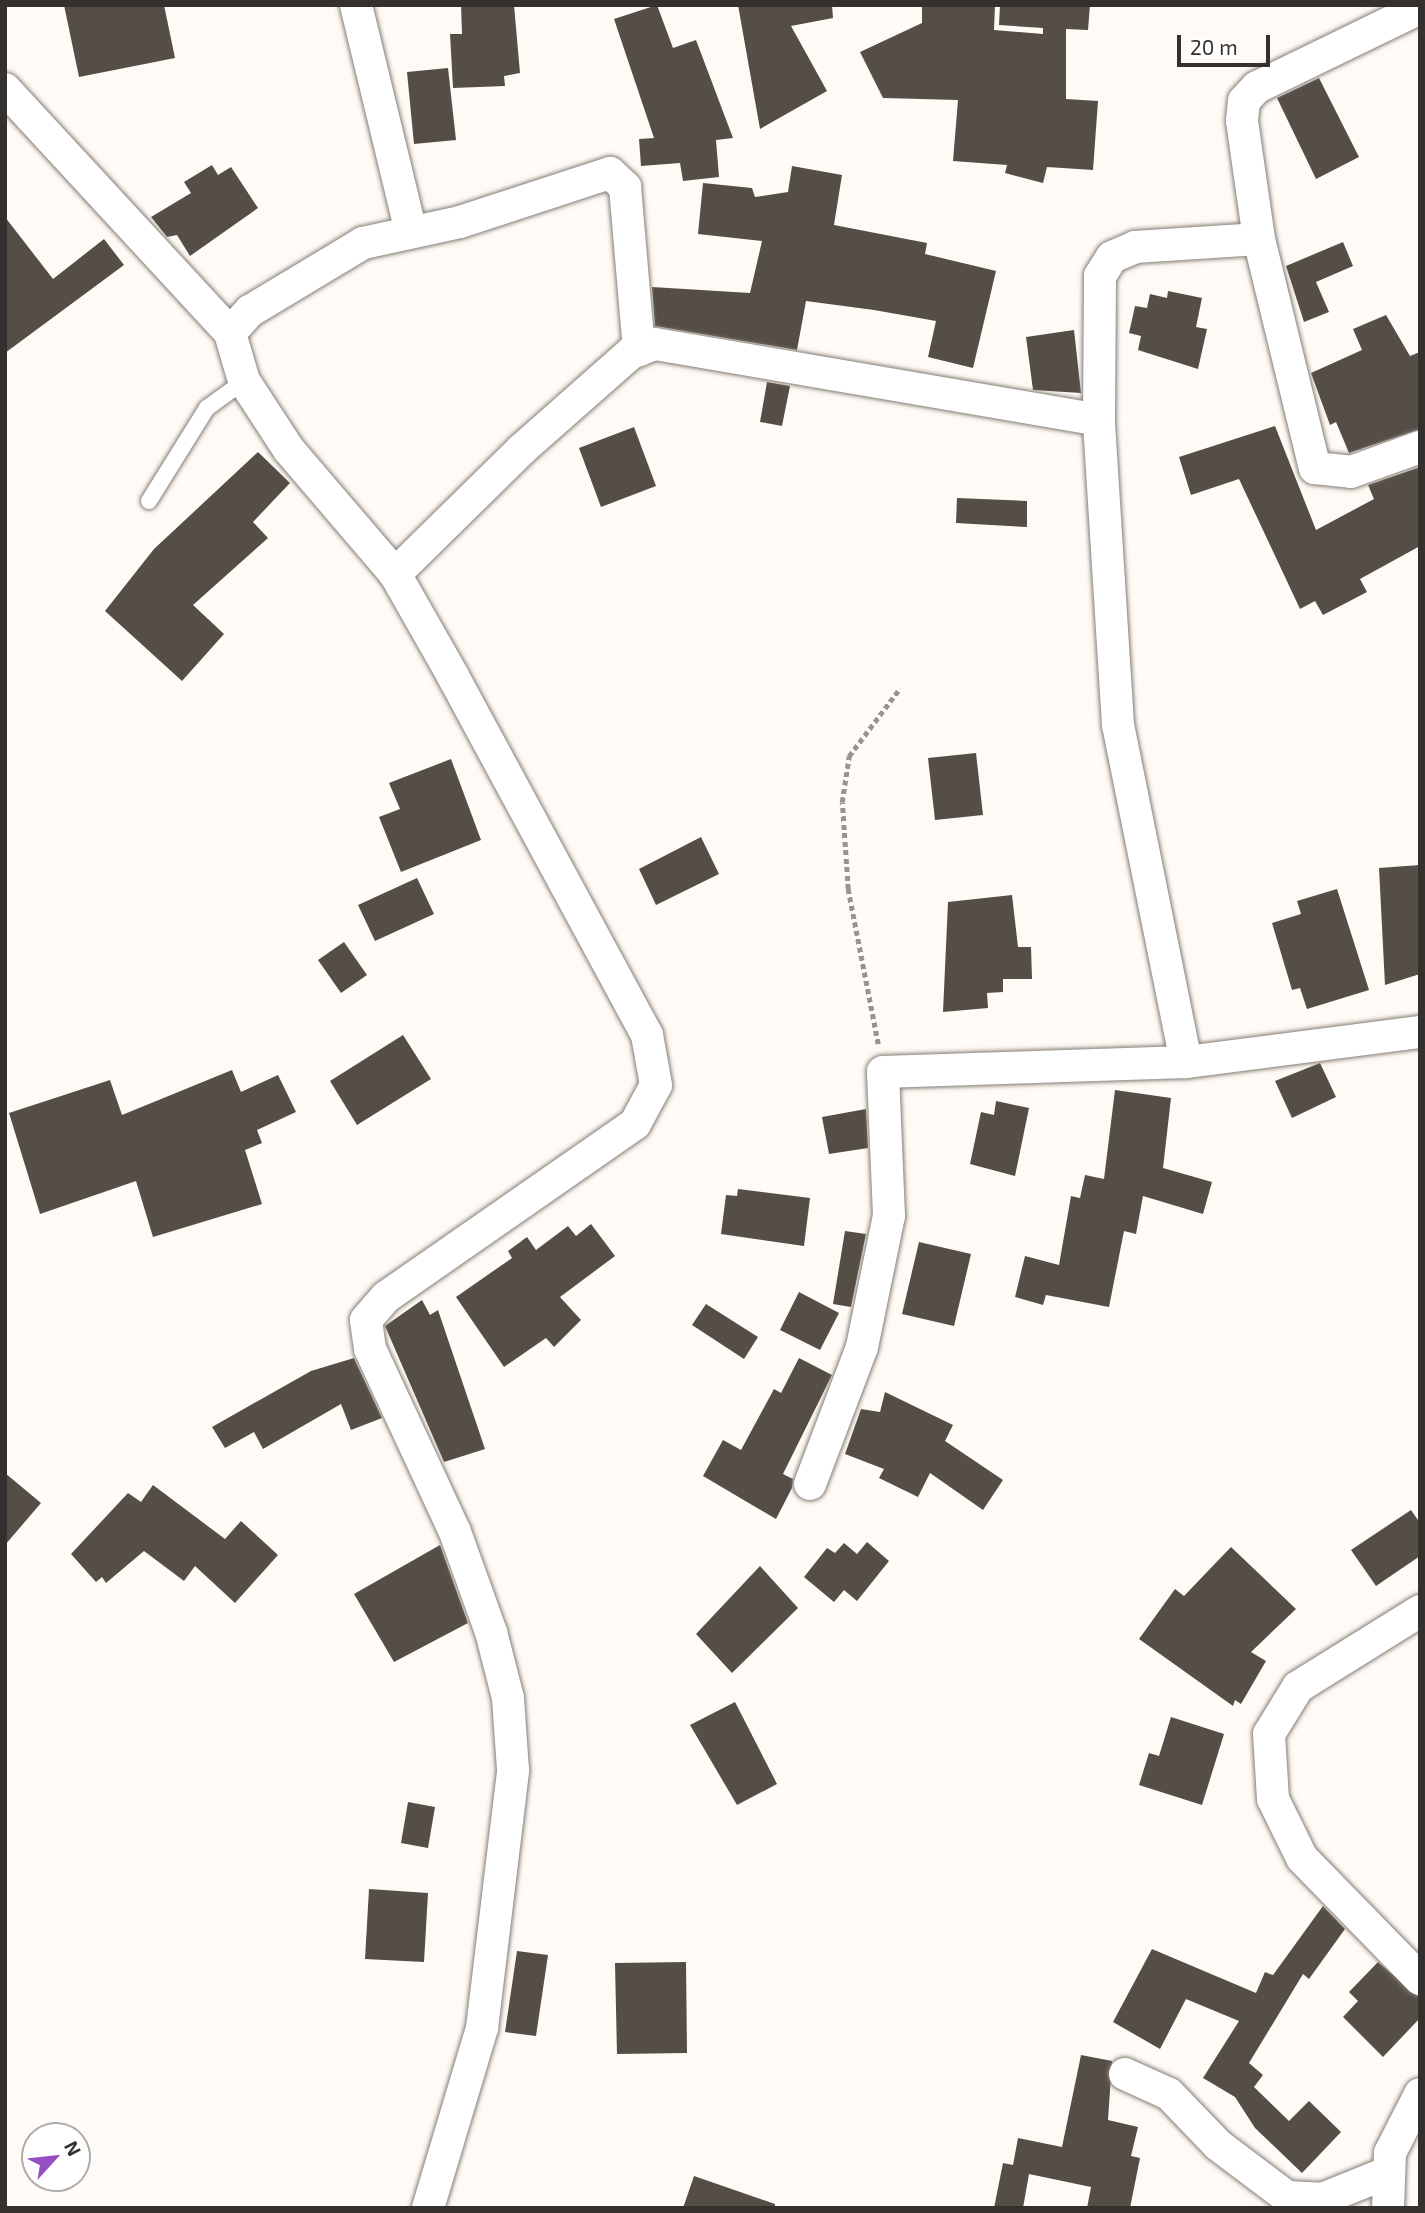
<!DOCTYPE html>
<style>
body{margin:0}
#map{position:relative;width:1425px;height:2213px;overflow:hidden;background:#fffaf5;font-family:"Exo 2",sans-serif}
div>[style]{position:absolute}
[style*='--x']{left:calc(var(--x)*1px);top:calc(var(--y)*1px);width:calc(var(--w)*1px);rotate:calc(var(--a)*1deg)}
.building>*{inset:0;background:#544e47}
.path>*{height:4.5px;margin-top:-2.25px;transform-origin:0;background:repeating-linear-gradient(90deg,#97938f 0 5px,transparent 0 8.5px)}
.roads{filter:drop-shadow(0 0 2px #847d76) drop-shadow(0 0 2px #847d76)}
.lane>*{height:16px;margin:-8px;padding:0 8px;transform-origin:8px;border-radius:8px;background:#fff}
.street>*{height:32px;margin:-16px;padding:0 16px;transform-origin:16px;border-radius:16px;background:#fff}
span{translate:-50% -50%;white-space:nowrap;text-align:center;line-height:1.15;-webkit-text-stroke:7px #fff;paint-order:stroke}
.frame{position:absolute;inset:0;border:7px solid #33302d;pointer-events:none}
.north{position:absolute;left:21px;top:2122px;width:70px;height:70px;box-sizing:border-box;background:#fff;border:2px solid #adacab;border-radius:50%;rotate:63deg;font-size:19px;font-weight:700;line-height:28px;text-align:center;color:#33302d}
.north::after{content:'';display:block;margin:auto;width:24px;height:32px;background:#964fc3;clip-path:polygon(50% 0,100% 100%,50% 72%,0 100%)}
.scale{position:absolute;left:1177px;top:35px;width:93px;height:32px;box-sizing:border-box;border:4px solid #33302d;border-top:0;padding-left:9px;font-size:21px;line-height:24px;white-space:nowrap;color:#33302d;-webkit-text-stroke:5px #fff;paint-order:stroke}
</style>
<div id="map">
<div class="building">
<div style="clip-path:polygon(64px 5px,164px 5px,175px 58px,79px 77px)"></div>
<div style="clip-path:polygon(461px 5px,514px 5px,520px 73px,504px 76px,505px 86px,453px 88px,450px 34px,462px 34px)"></div>
<div style="clip-path:polygon(657px 5px,673px 48px,696px 40px,733px 138px,716px 140px,719px 177px,683px 181px,680px 163px,641px 166px,639px 139px,654px 138px,614px 19px)"></div>
<div style="clip-path:polygon(738px 5px,832px 5px,833px 18px,791px 26px,827px 91px,760px 129px)"></div>
<div style="clip-path:polygon(922px 5px,995px 5px,994px 30px,1043px 34px,1043px 28px,999px 25px,1000px 5px,1090px 5px,1088px 30px,1066px 29px,1066px 99px,1098px 101px,1093px 170px,1047px 167px,1043px 183px,1005px 173px,1007px 165px,953px 161px,958px 100px,883px 98px,860px 52px,922px 23px)"></div>
<div style="clip-path:polygon(448px 68px,456px 140px,414px 144px,407px 72px)"></div>
<div style="clip-path:polygon(1319px 78px,1359px 157px,1316px 179px,1277px 98px)"></div>
<div style="clip-path:polygon(212px 165px,218px 175px,231px 167px,258px 208px,190px 256px,177px 235px,167px 237px,151px 217px,191px 193px,184px 182px)"></div>
<div style="clip-path:polygon(792px 166px,842px 175px,834px 225px,927px 243px,925px 254px,996px 271px,973px 368px,928px 357px,936px 321px,874px 310px,806px 301px,797px 350px,655px 326px,652px 287px,750px 293px,762px 241px,698px 234px,703px 183px,752px 188px,755px 197px,788px 192px)"></div>
<div style="clip-path:polygon(5px 217px,53px 279px,104px 239px,124px 265px,5px 353px)"></div>
<div style="clip-path:polygon(1343px 242px,1353px 266px,1316px 282px,1329px 312px,1304px 322px,1286px 266px)"></div>
<div style="clip-path:polygon(1168px 291px,1202px 298px,1196px 327px,1207px 329px,1198px 369px,1138px 350px,1141px 336px,1129px 333px,1135px 306px,1147px 308px,1150px 294px,1167px 298px)"></div>
<div style="clip-path:polygon(1386px 315px,1410px 356px,1420px 352px,1420px 429px,1349px 453px,1336px 422px,1330px 425px,1311px 373px,1362px 350px,1353px 329px)"></div>
<div style="clip-path:polygon(1074px 330px,1081px 393px,1033px 390px,1026px 337px)"></div>
<div style="clip-path:polygon(767px 382px,790px 386px,782px 426px,760px 422px)"></div>
<div style="clip-path:polygon(1275px 426px,1316px 530px,1374px 499px,1368px 485px,1420px 467px,1420px 546px,1360px 579px,1367px 592px,1323px 615px,1315px 601px,1300px 609px,1239px 479px,1191px 495px,1179px 457px)"></div>
<div style="clip-path:polygon(634px 427px,656px 486px,601px 507px,579px 448px)"></div>
<div style="clip-path:polygon(258px 452px,290px 483px,253px 522px,268px 538px,193px 605px,224px 634px,182px 681px,105px 611px,154px 549px)"></div>
<div style="clip-path:polygon(957px 498px,1027px 501px,1027px 527px,956px 523px)"></div>
<div style="clip-path:polygon(976px 753px,983px 815px,935px 820px,928px 758px)"></div>
<div style="clip-path:polygon(451px 759px,481px 840px,401px 872px,379px 817px,400px 809px,389px 783px)"></div>
<div style="clip-path:polygon(701px 837px,719px 874px,656px 905px,639px 869px)"></div>
<div style="clip-path:polygon(1420px 865px,1420px 974px,1385px 985px,1379px 868px)"></div>
<div style="clip-path:polygon(417px 878px,434px 914px,375px 941px,358px 905px)"></div>
<div style="clip-path:polygon(1337px 889px,1369px 990px,1307px 1009px,1300px 988px,1292px 990px,1272px 923px,1301px 914px,1297px 901px)"></div>
<div style="clip-path:polygon(1012px 895px,1018px 947px,1031px 947px,1032px 979px,1003px 979px,1003px 992px,987px 993px,988px 1008px,943px 1012px,948px 902px)"></div>
<div style="clip-path:polygon(344px 942px,367px 975px,341px 993px,318px 960px)"></div>
<div style="clip-path:polygon(403px 1035px,431px 1079px,357px 1125px,330px 1081px)"></div>
<div style="clip-path:polygon(1320px 1063px,1336px 1097px,1292px 1118px,1275px 1081px)"></div>
<div style="clip-path:polygon(232px 1070px,241px 1092px,278px 1075px,296px 1112px,257px 1130px,262px 1143px,245px 1150px,262px 1204px,153px 1237px,136px 1181px,40px 1214px,9px 1113px,110px 1080px,122px 1115px)"></div>
<div style="clip-path:polygon(1115px 1090px,1171px 1098px,1163px 1168px,1212px 1182px,1203px 1214px,1143px 1196px,1136px 1234px,1124px 1231px,1109px 1307px,1046px 1295px,1043px 1305px,1015px 1297px,1025px 1256px,1059px 1265px,1071px 1196px,1080px 1198px,1085px 1175px,1104px 1179px)"></div>
<div style="clip-path:polygon(996px 1101px,1029px 1108px,1015px 1176px,970px 1164px,981px 1112px,994px 1115px)"></div>
<div style="clip-path:polygon(866px 1109px,868px 1148px,829px 1154px,822px 1117px)"></div>
<div style="clip-path:polygon(738px 1189px,810px 1198px,804px 1246px,721px 1234px,726px 1195px,737px 1196px)"></div>
<div style="clip-path:polygon(591px 1224px,615px 1256px,560px 1297px,581px 1320px,554px 1347px,546px 1338px,504px 1367px,456px 1297px,512px 1258px,508px 1251px,527px 1237px,536px 1250px,568px 1226px,576px 1236px)"></div>
<div style="clip-path:polygon(845px 1231px,866px 1234px,851px 1307px,833px 1304px)"></div>
<div style="clip-path:polygon(919px 1242px,971px 1254px,954px 1326px,902px 1314px)"></div>
<div style="clip-path:polygon(799px 1292px,839px 1313px,820px 1350px,780px 1330px)"></div>
<div style="clip-path:polygon(422px 1300px,430px 1315px,438px 1310px,485px 1449px,444px 1462px,385px 1326px)"></div>
<div style="clip-path:polygon(706px 1304px,758px 1337px,744px 1359px,692px 1325px)"></div>
<div style="clip-path:polygon(354px 1358px,382px 1418px,351px 1430px,341px 1404px,263px 1449px,254px 1432px,225px 1448px,212px 1427px,311px 1371px)"></div>
<div style="clip-path:polygon(799px 1358px,832px 1375px,783px 1474px,793px 1479px,792px 1488px,776px 1519px,703px 1476px,723px 1440px,741px 1450px,774px 1389px,781px 1393px)"></div>
<div style="clip-path:polygon(885px 1392px,953px 1425px,945px 1441px,1003px 1480px,983px 1510px,930px 1473px,918px 1497px,879px 1478px,884px 1469px,845px 1454px,861px 1409px,880px 1412px)"></div>
<div style="clip-path:polygon(5px 1473px,41px 1503px,5px 1545px)"></div>
<div style="clip-path:polygon(153px 1485px,225px 1539px,241px 1521px,278px 1555px,235px 1603px,195px 1566px,184px 1581px,144px 1551px,106px 1583px,102px 1577px,96px 1582px,71px 1554px,128px 1493px,141px 1502px)"></div>
<div style="clip-path:polygon(1411px 1510px,1420px 1523px,1420px 1556px,1376px 1586px,1351px 1550px)"></div>
<div style="clip-path:polygon(867px 1542px,889px 1561px,857px 1601px,844px 1590px,834px 1602px,804px 1577px,827px 1548px,835px 1553px,844px 1543px,857px 1554px)"></div>
<div style="clip-path:polygon(440px 1545px,468px 1623px,394px 1662px,354px 1594px)"></div>
<div style="clip-path:polygon(1231px 1547px,1296px 1609px,1251px 1652px,1266px 1661px,1241px 1704px,1235px 1700px,1233px 1706px,1139px 1639px,1175px 1589px,1184px 1596px)"></div>
<div style="clip-path:polygon(760px 1566px,798px 1608px,732px 1673px,696px 1634px)"></div>
<div style="clip-path:polygon(735px 1702px,777px 1784px,737px 1805px,690px 1725px)"></div>
<div style="clip-path:polygon(1171px 1717px,1224px 1734px,1202px 1805px,1139px 1785px,1149px 1753px,1159px 1756px)"></div>
<div style="clip-path:polygon(408px 1802px,435px 1807px,428px 1848px,401px 1843px)"></div>
<div style="clip-path:polygon(369px 1889px,428px 1893px,424px 1962px,365px 1959px)"></div>
<div style="clip-path:polygon(1323px 1906px,1345px 1929px,1309px 1979px,1303px 1974px,1249px 2063px,1263px 2075px,1254px 2087px,1289px 2121px,1309px 2101px,1341px 2132px,1302px 2173px,1255px 2128px,1235px 2097px,1203px 2078px,1239px 2021px,1186px 1999px,1160px 2049px,1113px 2022px,1152px 1949px,1256px 1993px,1265px 1972px,1273px 1975px)"></div>
<div style="clip-path:polygon(517px 1951px,548px 1955px,536px 2036px,505px 2032px)"></div>
<div style="clip-path:polygon(686px 1962px,687px 2053px,617px 2054px,615px 1963px)"></div>
<div style="clip-path:polygon(1378px 1962px,1420px 1998px,1420px 2018px,1383px 2057px,1343px 2017px,1358px 2001px,1349px 1992px)"></div>
<div style="clip-path:polygon(1081px 2055px,1112px 2061px,1108px 2120px,1138px 2127px,1131px 2156px,1140px 2158px,1130px 2208px,1087px 2208px,1091px 2187px,1029px 2174px,1023px 2208px,994px 2208px,1003px 2163px,1013px 2165px,1018px 2138px,1062px 2147px)"></div>
<div style="clip-path:polygon(694px 2176px,775px 2204px,775px 2208px,683px 2208px)"></div>
</div>
<div class="path">
<div style="--x:878;--y:1044;--w:158;--a:-101"></div>
<div style="--x:848;--y:889;--w:87;--a:-93.9"></div>
<div style="--x:842;--y:802;--w:47;--a:-81.3"></div>
<div style="--x:849;--y:756;--w:85;--a:-53.1"></div>
</div>
<div class="roads">
<div class="lane">
<div style="--x:149;--y:501;--w:110;--a:-58.1"></div>
<div style="--x:207;--y:408;--w:46;--a:-36.1"></div>
</div>
<div class="street">
<div style="--x:356;--y:5;--w:230;--a:76.4"></div>
<div style="--x:1420;--y:8;--w:181;--a:154.1"></div>
<div style="--x:1257;--y:87;--w:19;--a:133"></div>
<div style="--x:1244;--y:101;--w:20;--a:96"></div>
<div style="--x:1242;--y:121;--w:119;--a:81.8"></div>
<div style="--x:1259;--y:239;--w:236;--a:76.3"></div>
<div style="--x:1315;--y:468;--w:36;--a:6"></div>
<div style="--x:1351;--y:472;--w:73;--a:-19.9"></div>
<div style="--x:5;--y:89;--w:332;--a:47.3"></div>
<div style="--x:395;--y:574;--w:177;--a:-44.5"></div>
<div style="--x:521;--y:450;--w:148;--a:-41.4"></div>
<div style="--x:632;--y:352;--w:24;--a:-19"></div>
<div style="--x:655;--y:344;--w:450;--a:9.7"></div>
<div style="--x:1186;--y:1062;--w:344;--a:-101.4"></div>
<div style="--x:1118;--y:725;--w:306;--a:-93.6"></div>
<div style="--x:1099;--y:420;--w:144;--a:-89.6"></div>
<div style="--x:1100;--y:276;--w:22;--a:-58"></div>
<div style="--x:1112;--y:257;--w:25;--a:-23"></div>
<div style="--x:1135;--y:247;--w:124;--a:-3.7"></div>
<div style="--x:810;--y:1484;--w:147;--a:-69.2"></div>
<div style="--x:862;--y:1347;--w:134;--a:-78.4"></div>
<div style="--x:889;--y:1216;--w:144;--a:-92.4"></div>
<div style="--x:883;--y:1072;--w:303;--a:-1.9"></div>
<div style="--x:1186;--y:1062;--w:236;--a:-7.3"></div>
<div style="--x:1420;--y:1611;--w:144;--a:148.1"></div>
<div style="--x:1298;--y:1687;--w:55;--a:121.7"></div>
<div style="--x:1269;--y:1734;--w:65;--a:86.5"></div>
<div style="--x:1273;--y:1799;--w:66;--a:63.8"></div>
<div style="--x:1302;--y:1858;--w:169;--a:45.7"></div>
<div style="--x:1125;--y:2074;--w:48;--a:24.4"></div>
<div style="--x:1169;--y:2094;--w:71;--a:46.1"></div>
<div style="--x:1218;--y:2145;--w:86;--a:37"></div>
<div style="--x:1287;--y:2197;--w:35;--a:3"></div>
<div style="--x:1322;--y:2199;--w:72;--a:-21.9"></div>
<div style="--x:428;--y:2208;--w:188;--a:-73.3"></div>
<div style="--x:482;--y:2028;--w:260;--a:-83.1"></div>
<div style="--x:513;--y:1770;--w:72;--a:-94"></div>
<div style="--x:508;--y:1698;--w:68;--a:-104.4"></div>
<div style="--x:491;--y:1632;--w:106;--a:-109.8"></div>
<div style="--x:455;--y:1532;--w:202;--a:-114.9"></div>
<div style="--x:370;--y:1349;--w:29;--a:-98"></div>
<div style="--x:366;--y:1320;--w:30;--a:-49"></div>
<div style="--x:386;--y:1297;--w:303;--a:-34.8"></div>
<div style="--x:635;--y:1124;--w:44;--a:-61.7"></div>
<div style="--x:656;--y:1085;--w:51;--a:-100.2"></div>
<div style="--x:647;--y:1035;--w:408;--a:-118.4"></div>
<div style="--x:453;--y:676;--w:117;--a:-119.6"></div>
<div style="--x:395;--y:574;--w:163;--a:-130.5"></div>
<div style="--x:289;--y:450;--w:82;--a:-123.1"></div>
<div style="--x:244;--y:381;--w:50;--a:-106.3"></div>
<div style="--x:230;--y:333;--w:30;--a:-48"></div>
<div style="--x:250;--y:311;--w:132;--a:-31"></div>
<div style="--x:363;--y:243;--w:99;--a:-12.2"></div>
<div style="--x:460;--y:222;--w:158;--a:-18.1"></div>
<div style="--x:610;--y:173;--w:21;--a:43"></div>
<div style="--x:625;--y:187;--w:164;--a:85.1"></div>
<div style="--x:1388;--y:2208;--w:55;--a:-87.9"></div>
<div style="--x:1390;--y:2153;--w:66;--a:-63"></div>
</div>
</div>
<div class="frame"></div>
<div class="north">N</div>
<div class="scale">20 m</div>
</div>
